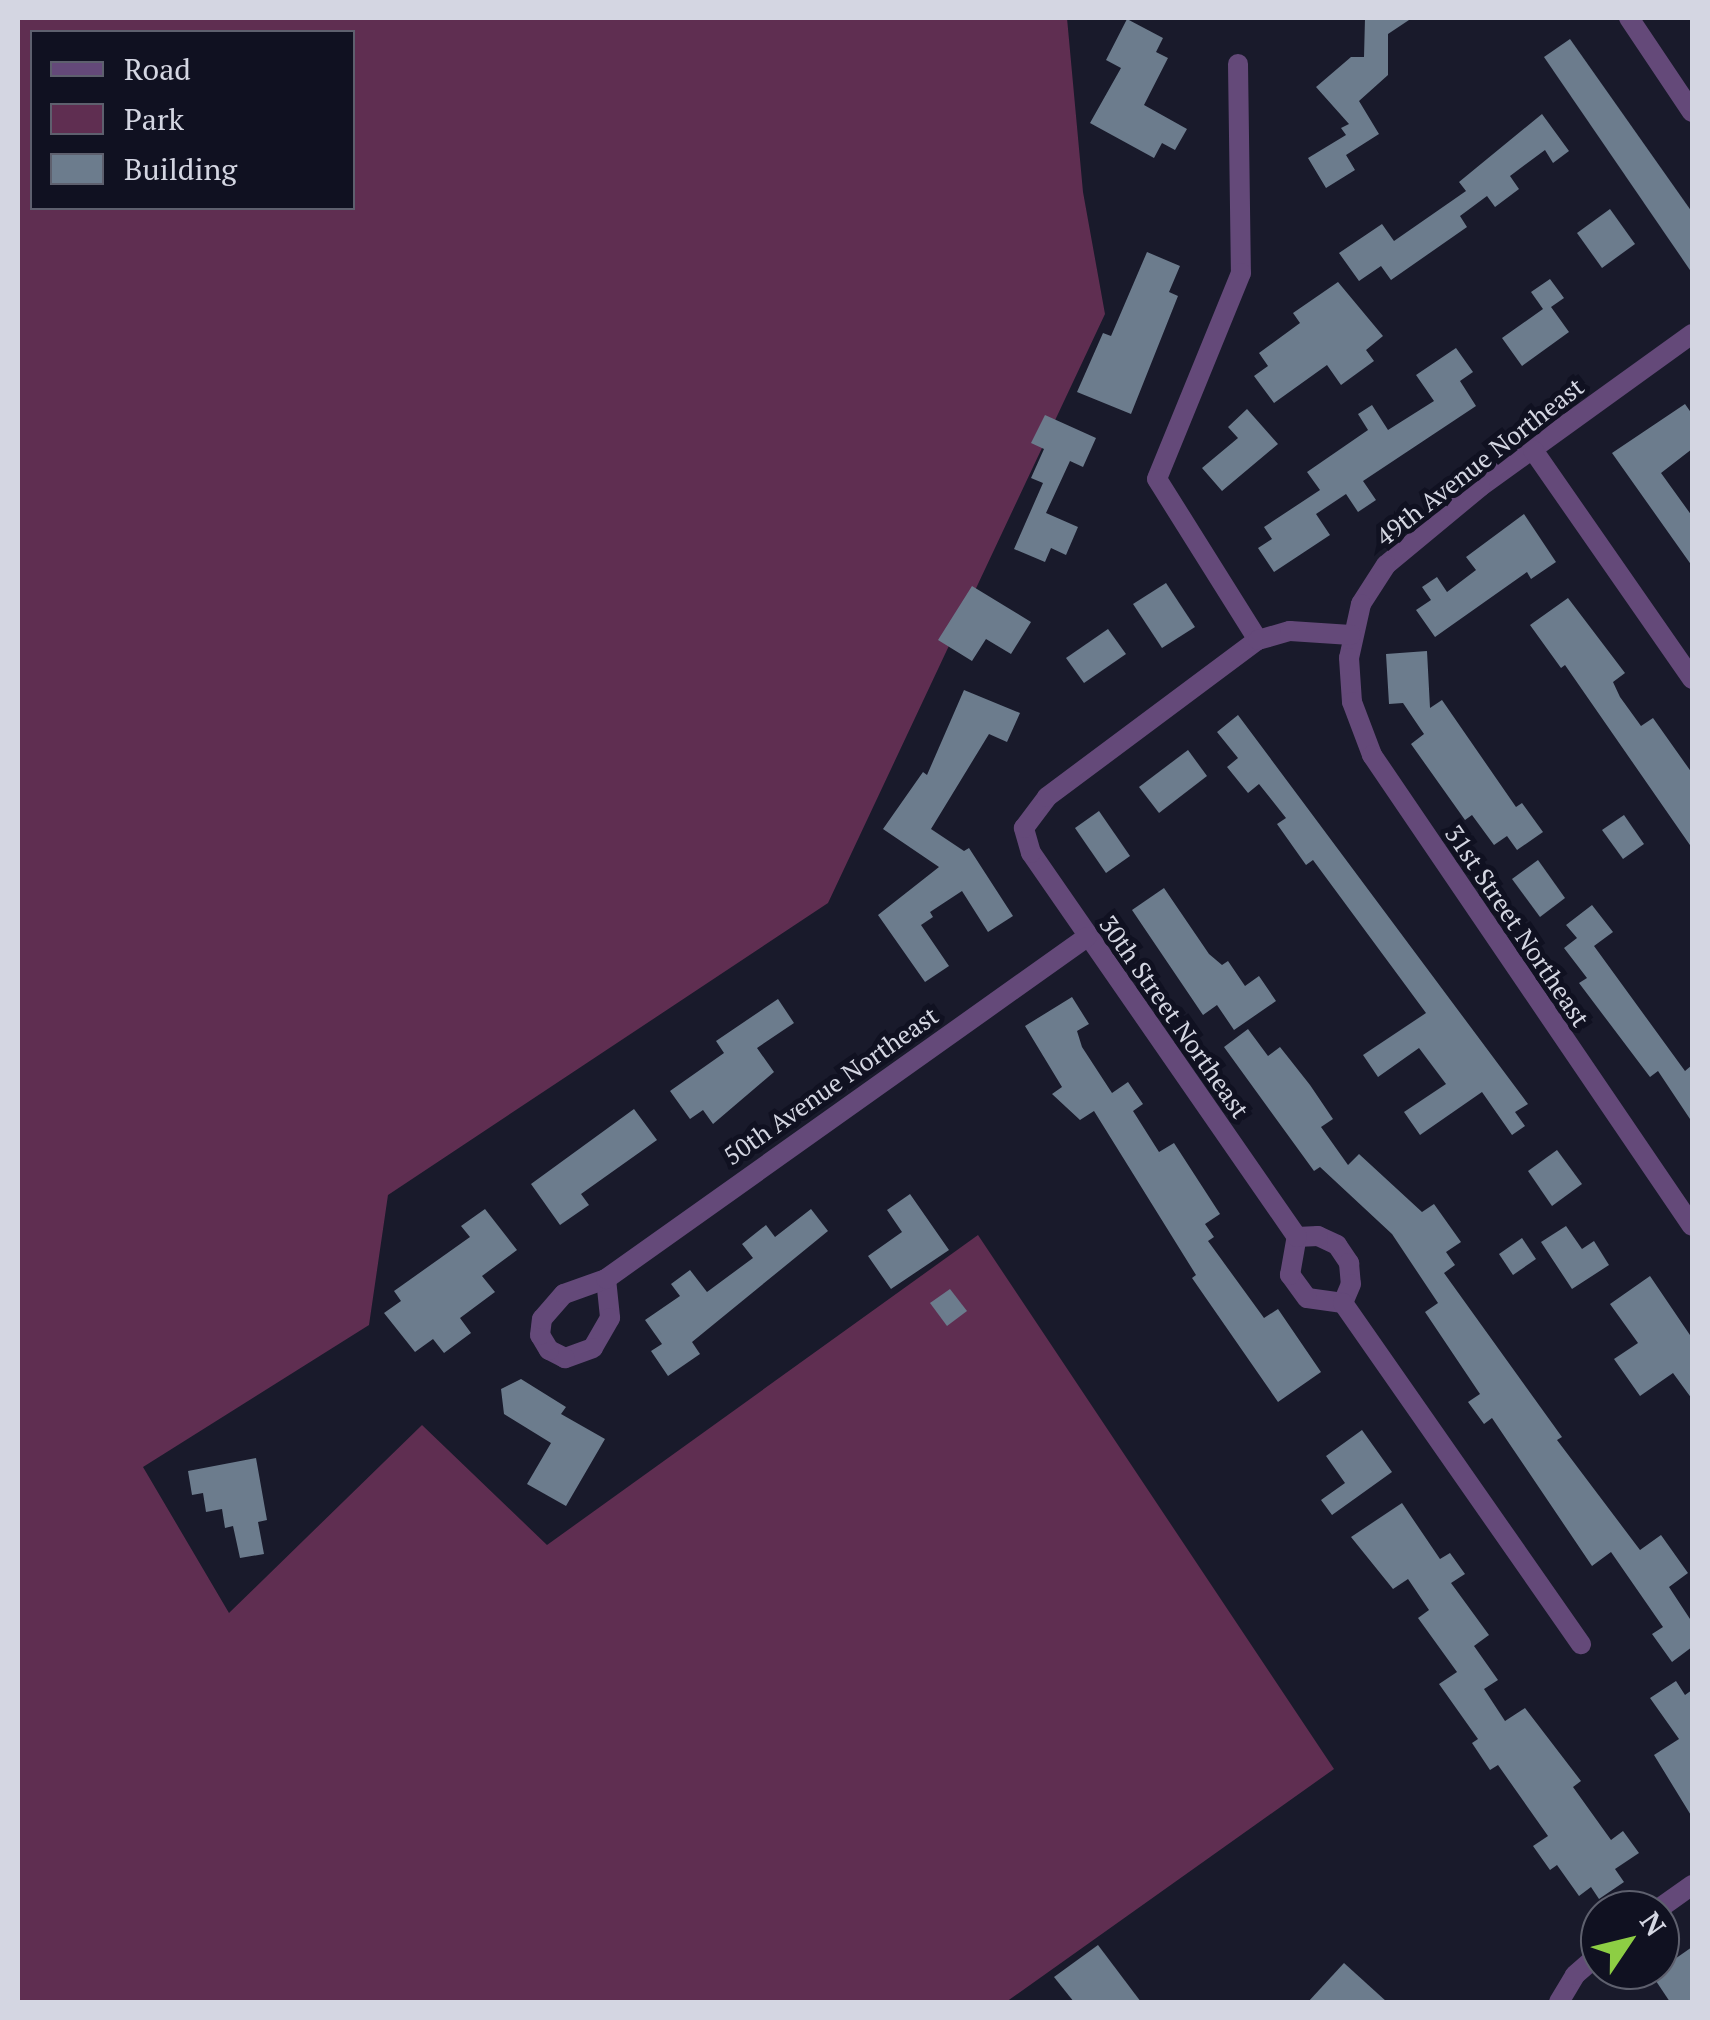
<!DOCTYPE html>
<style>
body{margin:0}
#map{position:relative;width:1710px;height:2020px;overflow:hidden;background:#191a2b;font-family:"PT Serif",serif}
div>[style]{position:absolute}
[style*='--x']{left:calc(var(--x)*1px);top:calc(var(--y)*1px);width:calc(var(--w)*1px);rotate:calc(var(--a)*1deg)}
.green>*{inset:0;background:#5f2e51}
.building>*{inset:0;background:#6c7c8d}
.minor>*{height:20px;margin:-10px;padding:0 10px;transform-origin:10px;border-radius:10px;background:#644979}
span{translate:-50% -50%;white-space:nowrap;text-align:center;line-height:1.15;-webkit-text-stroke:10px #101121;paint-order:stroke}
.street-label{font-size:25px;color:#d4d6e2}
.frame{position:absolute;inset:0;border:20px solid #d4d6e2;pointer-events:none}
.legend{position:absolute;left:30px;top:30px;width:325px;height:180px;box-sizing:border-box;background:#101121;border:2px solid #5e606e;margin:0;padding:12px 18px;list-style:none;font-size:30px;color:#d4d6e2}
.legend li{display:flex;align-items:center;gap:20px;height:50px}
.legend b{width:50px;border:2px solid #5e606e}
.north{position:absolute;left:1580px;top:1890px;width:100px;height:100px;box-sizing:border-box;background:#101121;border:2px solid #5e606e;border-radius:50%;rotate:55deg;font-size:28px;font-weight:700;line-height:40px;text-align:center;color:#d4d6e2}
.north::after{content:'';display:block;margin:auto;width:35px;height:45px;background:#8dce44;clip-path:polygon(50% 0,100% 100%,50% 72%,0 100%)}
</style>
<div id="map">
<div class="green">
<div style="clip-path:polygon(evenodd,18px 18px,1067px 18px,1083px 192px,1105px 314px,828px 903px,388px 1195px,369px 1325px,143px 1467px,229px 1613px,422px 1425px,547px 1545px,978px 1235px,1334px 1769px,1006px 2002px,18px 2002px,18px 18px,32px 32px,352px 32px,352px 208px,32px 208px,32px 32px)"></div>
</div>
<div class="building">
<div style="clip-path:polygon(1365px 18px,1412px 18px,1388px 34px,1388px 75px,1359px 101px,1379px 134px,1346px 155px,1355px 170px,1326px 188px,1308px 158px,1346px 135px,1341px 128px,1349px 124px,1316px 87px,1351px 57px,1364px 57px)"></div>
<div style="clip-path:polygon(1127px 19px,1163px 38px,1156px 52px,1168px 58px,1144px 105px,1187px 129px,1175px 150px,1162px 143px,1154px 158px,1090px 123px,1121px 68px,1106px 60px)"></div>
<div style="clip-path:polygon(1570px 39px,1692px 212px,1692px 273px,1544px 57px)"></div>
<div style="clip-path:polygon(1542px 114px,1569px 151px,1553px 163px,1545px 150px,1510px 176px,1519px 189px,1495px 207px,1487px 196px,1460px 216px,1467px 227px,1391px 280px,1381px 266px,1359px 281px,1339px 253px,1382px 224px,1394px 241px,1466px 191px,1459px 182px)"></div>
<div style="clip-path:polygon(1610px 209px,1635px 244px,1602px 268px,1577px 233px)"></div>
<div style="clip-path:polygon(1147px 252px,1180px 266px,1169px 292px,1178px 296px,1131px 414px,1077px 392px,1103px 333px,1111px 336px)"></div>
<div style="clip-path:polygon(1550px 279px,1564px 298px,1551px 307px,1569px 332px,1522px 366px,1502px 338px,1543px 309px,1531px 292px)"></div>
<div style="clip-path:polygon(1338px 282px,1383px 336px,1366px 350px,1374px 361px,1341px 385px,1327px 365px,1274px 403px,1254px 376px,1268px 366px,1259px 353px,1300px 323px,1293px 313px)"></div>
<div style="clip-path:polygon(1456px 348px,1473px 372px,1460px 381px,1476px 406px,1363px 481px,1376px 500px,1358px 512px,1346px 494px,1316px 514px,1330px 535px,1274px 572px,1258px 548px,1272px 539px,1264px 527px,1320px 490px,1307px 472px,1368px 430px,1358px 414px,1372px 405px,1388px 430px,1434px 401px,1416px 375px)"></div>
<div style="clip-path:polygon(1685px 404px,1692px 414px,1692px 449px,1661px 473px,1692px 516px,1692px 566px,1612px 453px)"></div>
<div style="clip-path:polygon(1247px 409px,1278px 444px,1222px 491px,1202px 468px,1238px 438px,1228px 427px)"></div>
<div style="clip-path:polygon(1045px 415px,1096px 438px,1083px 467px,1070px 461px,1046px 513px,1078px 527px,1066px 555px,1051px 548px,1045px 562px,1014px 549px,1043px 483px,1031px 478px,1044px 449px,1031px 443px)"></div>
<div style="clip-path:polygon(1524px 514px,1556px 562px,1531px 579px,1527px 572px,1435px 637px,1416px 610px,1431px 600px,1422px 587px,1437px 577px,1447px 592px,1476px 570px,1466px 557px)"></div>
<div style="clip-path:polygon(1166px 583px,1195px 627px,1162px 648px,1133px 604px)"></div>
<div style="clip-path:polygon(972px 586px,1031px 622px,1011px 654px,986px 639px,972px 661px,938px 640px)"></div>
<div style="clip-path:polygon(1568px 598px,1625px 673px,1613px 682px,1620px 697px,1641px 726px,1653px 718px,1692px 773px,1692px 848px,1565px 665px,1561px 668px,1530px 625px)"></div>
<div style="clip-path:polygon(1108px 629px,1126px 654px,1084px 683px,1066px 658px)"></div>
<div style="clip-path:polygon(1427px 651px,1430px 708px,1442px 700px,1516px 807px,1522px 803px,1543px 832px,1517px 850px,1507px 836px,1494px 845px,1472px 815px,1465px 820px,1411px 744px,1424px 734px,1403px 703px,1389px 704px,1386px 654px)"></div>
<div style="clip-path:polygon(964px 690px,1020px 713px,1007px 742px,989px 734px,931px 829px,964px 851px,969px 848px,1013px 916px,988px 932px,962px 891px,930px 912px,933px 917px,921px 925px,949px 966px,925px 982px,878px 915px,939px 867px,883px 829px,923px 772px,927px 775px)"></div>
<div style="clip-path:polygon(1238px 715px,1528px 1104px,1515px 1112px,1525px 1126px,1512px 1135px,1482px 1092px,1420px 1135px,1404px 1112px,1446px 1084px,1419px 1048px,1378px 1077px,1363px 1055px,1426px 1013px,1313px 860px,1306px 865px,1277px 824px,1286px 818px,1259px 784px,1248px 793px,1227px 767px,1238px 758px,1217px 732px)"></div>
<div style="clip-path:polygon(1188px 750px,1207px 776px,1159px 813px,1139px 787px)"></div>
<div style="clip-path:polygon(1099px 811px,1130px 856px,1106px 873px,1075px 828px)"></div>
<div style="clip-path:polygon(1624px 815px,1644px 844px,1623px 859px,1602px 830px)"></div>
<div style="clip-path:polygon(1538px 860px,1565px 898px,1540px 917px,1512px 879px)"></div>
<div style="clip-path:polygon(1164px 888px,1209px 954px,1222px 965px,1228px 961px,1245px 986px,1259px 976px,1276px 1001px,1234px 1030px,1217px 1005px,1203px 1015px,1132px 910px)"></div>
<div style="clip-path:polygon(1592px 905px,1613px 932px,1594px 946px,1685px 1071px,1692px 1065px,1692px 1122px,1658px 1071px,1650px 1077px,1579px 983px,1587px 978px,1564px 948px,1577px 938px,1566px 925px)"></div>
<div style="clip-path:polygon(1072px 997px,1089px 1024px,1077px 1031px,1082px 1047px,1112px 1093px,1128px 1082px,1143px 1104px,1133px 1111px,1159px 1152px,1174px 1143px,1220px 1214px,1205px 1224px,1214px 1237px,1208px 1241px,1264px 1318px,1278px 1309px,1321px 1372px,1278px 1402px,1192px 1278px,1196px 1275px,1094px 1111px,1080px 1120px,1052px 1094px,1062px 1087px,1025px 1026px)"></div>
<div style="clip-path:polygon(778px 999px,794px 1023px,757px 1048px,774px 1072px,713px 1124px,703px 1110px,690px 1119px,670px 1091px,724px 1053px,716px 1041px)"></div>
<div style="clip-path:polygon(1248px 1029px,1268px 1056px,1280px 1047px,1310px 1085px,1333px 1119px,1321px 1127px,1348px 1165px,1359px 1154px,1422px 1212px,1434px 1204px,1461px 1242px,1446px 1252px,1455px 1265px,1444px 1273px,1562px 1437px,1557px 1440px,1640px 1550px,1661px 1535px,1688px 1573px,1669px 1587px,1692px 1622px,1692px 1647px,1672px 1662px,1652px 1634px,1663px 1627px,1611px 1552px,1592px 1566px,1492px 1418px,1484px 1424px,1468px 1402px,1480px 1394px,1425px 1312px,1438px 1303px,1392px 1234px,1320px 1167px,1314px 1171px,1224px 1047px)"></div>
<div style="clip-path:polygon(634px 1109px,657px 1140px,581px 1194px,589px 1205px,560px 1225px,531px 1184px)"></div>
<div style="clip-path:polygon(1557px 1150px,1582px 1184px,1552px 1206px,1528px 1171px)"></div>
<div style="clip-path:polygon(910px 1194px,949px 1250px,891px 1289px,868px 1256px,902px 1232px,887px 1210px)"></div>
<div style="clip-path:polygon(485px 1209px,517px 1250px,482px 1276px,495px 1292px,460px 1318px,471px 1333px,444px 1353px,433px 1339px,415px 1352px,384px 1313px,401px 1301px,394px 1291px,470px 1237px,461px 1226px)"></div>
<div style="clip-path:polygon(811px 1209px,828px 1231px,692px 1342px,700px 1354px,668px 1376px,651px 1351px,662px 1344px,645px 1320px,680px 1296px,671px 1284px,690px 1270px,707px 1292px,753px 1258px,742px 1244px,766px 1225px,775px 1237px)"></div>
<div style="clip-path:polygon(1566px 1226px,1582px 1249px,1594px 1241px,1609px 1265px,1572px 1289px,1541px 1242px)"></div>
<div style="clip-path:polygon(1522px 1238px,1536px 1259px,1513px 1275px,1499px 1254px)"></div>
<div style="clip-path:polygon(1650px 1276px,1692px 1338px,1692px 1399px,1673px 1373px,1640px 1396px,1614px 1359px,1638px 1343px,1610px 1304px)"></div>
<div style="clip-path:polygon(950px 1289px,967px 1311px,947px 1326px,930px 1303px)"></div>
<div style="clip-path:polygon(521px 1379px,566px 1407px,561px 1414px,605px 1439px,566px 1506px,527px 1484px,551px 1443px,504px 1414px,501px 1389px)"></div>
<div style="clip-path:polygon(1362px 1430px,1392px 1472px,1332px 1515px,1321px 1500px,1345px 1483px,1326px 1456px)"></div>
<div style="clip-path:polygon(256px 1458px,267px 1520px,258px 1522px,264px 1554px,240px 1558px,233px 1526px,225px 1528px,222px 1509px,206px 1512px,203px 1493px,192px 1495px,188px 1471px)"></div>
<div style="clip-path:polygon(1402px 1503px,1440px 1559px,1450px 1553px,1465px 1574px,1451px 1583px,1489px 1635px,1474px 1646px,1498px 1680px,1484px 1689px,1505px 1721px,1525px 1708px,1581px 1781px,1573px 1787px,1611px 1840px,1623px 1831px,1639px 1853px,1615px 1869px,1624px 1882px,1599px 1899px,1591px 1887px,1579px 1896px,1557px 1865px,1550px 1870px,1533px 1846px,1548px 1836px,1498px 1765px,1490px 1770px,1472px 1743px,1478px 1739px,1439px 1684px,1457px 1672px,1418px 1618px,1429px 1610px,1408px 1579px,1393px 1589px,1351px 1537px)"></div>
<div style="clip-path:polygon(1676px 1681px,1685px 1695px,1692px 1690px,1692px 1817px,1654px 1755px,1679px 1739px,1650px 1698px)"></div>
<div style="clip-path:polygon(1098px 1945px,1141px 2002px,1074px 2002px,1054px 1977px)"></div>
<div style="clip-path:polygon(1692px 1947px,1692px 2002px,1670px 2002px,1652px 1975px)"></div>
<div style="clip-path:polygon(1344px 1963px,1387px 2002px,1308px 2002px)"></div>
</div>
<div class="minor">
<div style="--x:1629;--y:18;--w:113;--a:56.2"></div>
<div style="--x:1238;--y:64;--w:209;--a:89.2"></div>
<div style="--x:1241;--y:273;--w:222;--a:112.2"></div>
<div style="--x:1157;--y:479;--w:190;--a:57.9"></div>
<div style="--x:1692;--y:334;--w:261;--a:144.2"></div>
<div style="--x:1480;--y:487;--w:122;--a:140.3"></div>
<div style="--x:1386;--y:565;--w:46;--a:122.7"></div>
<div style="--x:1361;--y:604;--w:55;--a:102.5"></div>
<div style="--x:1349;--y:658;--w:44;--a:86.1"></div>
<div style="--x:1352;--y:702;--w:57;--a:69.3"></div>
<div style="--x:1372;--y:755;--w:569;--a:55.81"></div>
<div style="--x:1533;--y:450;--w:279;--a:55.2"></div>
<div style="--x:1318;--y:1236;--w:21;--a:25"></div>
<div style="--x:1337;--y:1245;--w:22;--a:56"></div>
<div style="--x:1349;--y:1263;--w:21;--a:85"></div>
<div style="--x:1351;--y:1284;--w:21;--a:113"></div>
<div style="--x:1343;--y:1303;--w:36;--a:-172"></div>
<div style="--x:1307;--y:1298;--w:29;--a:-126"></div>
<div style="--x:1290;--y:1275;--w:39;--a:-80"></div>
<div style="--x:1297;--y:1237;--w:21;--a:-3"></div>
<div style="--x:1297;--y:1237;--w:467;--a:-124.7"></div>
<div style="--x:1031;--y:853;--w:26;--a:-106"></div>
<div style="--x:1024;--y:828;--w:39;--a:-53"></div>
<div style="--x:1047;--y:797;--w:263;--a:-36.7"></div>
<div style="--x:1258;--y:640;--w:33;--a:-16"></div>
<div style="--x:1290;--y:631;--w:61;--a:3.8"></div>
<div style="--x:606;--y:1279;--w:39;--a:84"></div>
<div style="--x:610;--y:1318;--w:34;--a:120"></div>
<div style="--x:593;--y:1348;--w:30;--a:160"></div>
<div style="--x:565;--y:1358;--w:18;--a:-153"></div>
<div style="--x:549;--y:1350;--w:17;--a:-121"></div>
<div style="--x:540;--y:1335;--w:16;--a:-83"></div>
<div style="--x:542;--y:1319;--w:33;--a:-49"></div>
<div style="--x:564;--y:1294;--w:45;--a:-19.7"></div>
<div style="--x:606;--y:1279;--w:590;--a:-35.41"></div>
<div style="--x:1343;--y:1303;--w:416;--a:55.1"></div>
<div style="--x:1657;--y:1910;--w:43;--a:-35.5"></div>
<div style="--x:1559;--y:2002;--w:31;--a:-59"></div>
<div style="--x:1575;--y:1975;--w:33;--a:-41"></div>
</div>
<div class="street-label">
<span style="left:1480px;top:462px;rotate:-38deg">49th Avenue Northeast</span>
<span style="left:1517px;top:926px;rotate:56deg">31st Street Northeast</span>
<span style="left:1174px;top:1017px;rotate:55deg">30th Street Northeast</span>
<span style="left:831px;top:1086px;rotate:-35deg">50th Avenue Northeast</span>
</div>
<div class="frame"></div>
<ul class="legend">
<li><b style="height:12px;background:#644979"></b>Road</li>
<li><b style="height:28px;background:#5f2e51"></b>Park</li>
<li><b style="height:28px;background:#6c7c8d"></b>Building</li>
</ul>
<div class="north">N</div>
</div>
